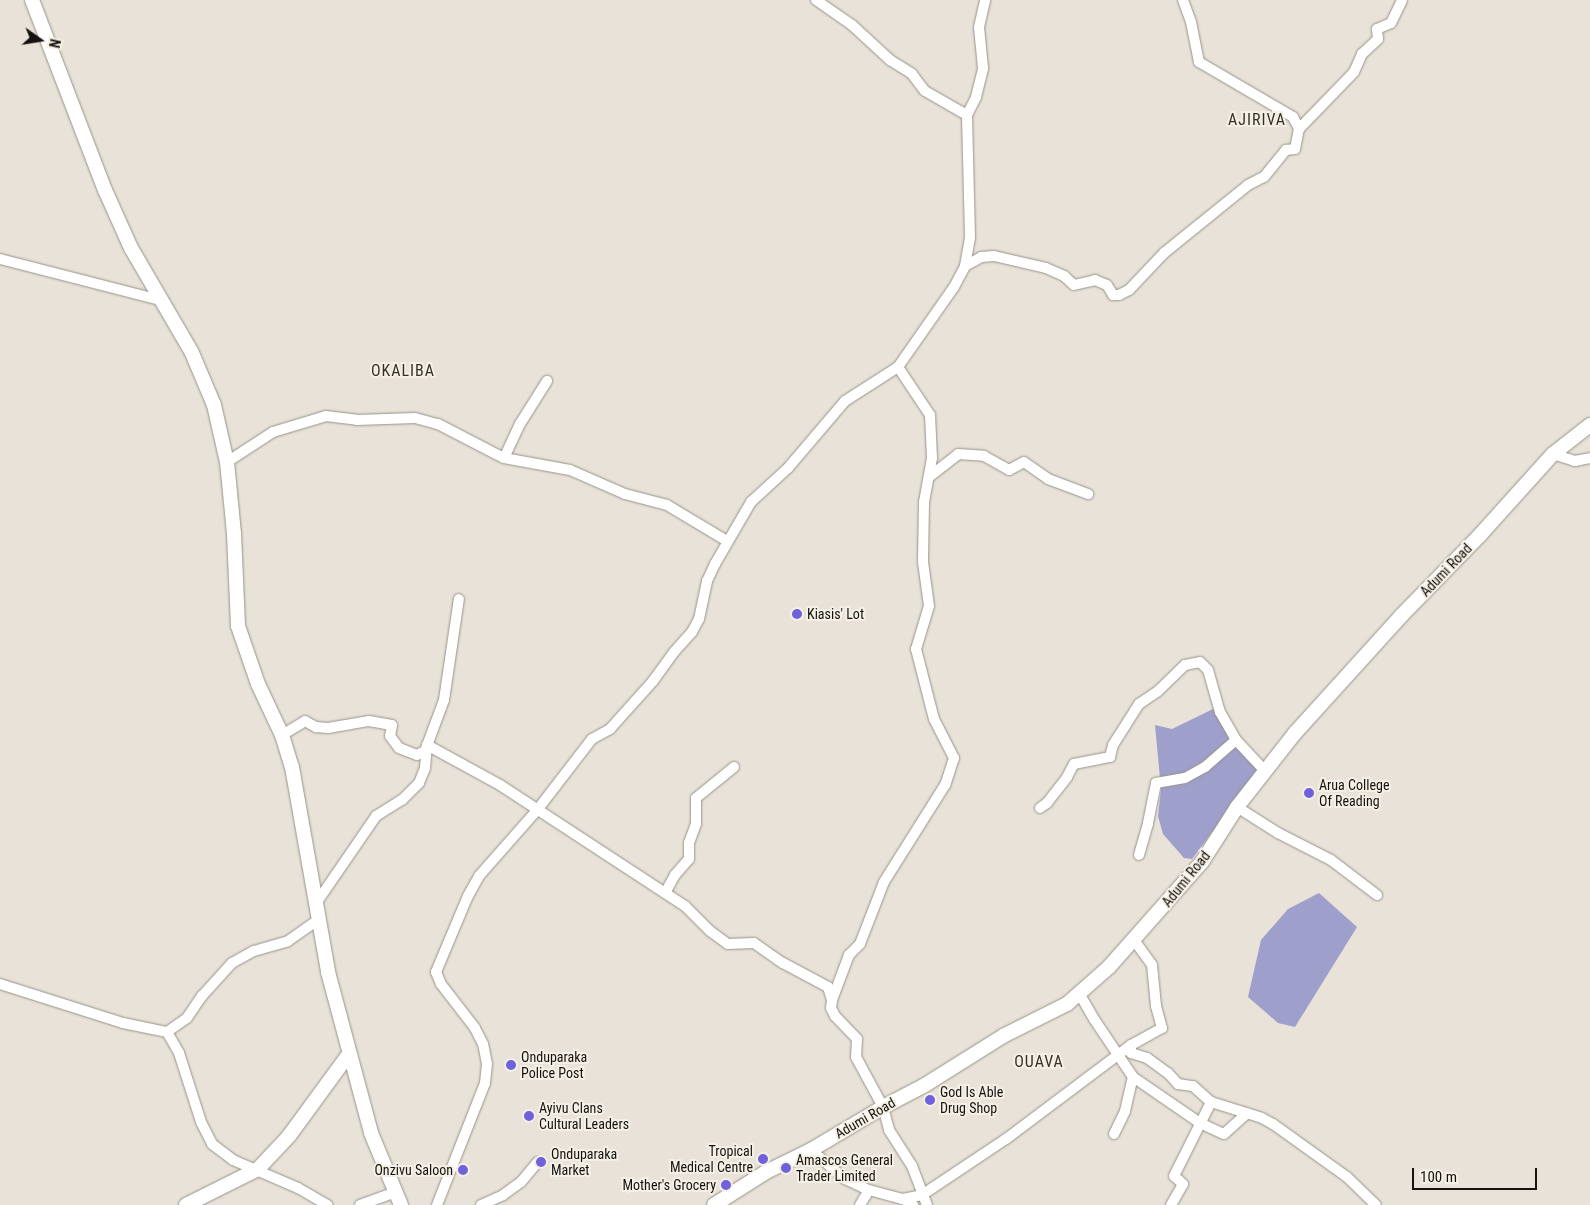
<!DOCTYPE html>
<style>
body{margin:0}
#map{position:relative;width:1590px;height:1205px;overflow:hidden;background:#e8e2d8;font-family:"Roboto Condensed",sans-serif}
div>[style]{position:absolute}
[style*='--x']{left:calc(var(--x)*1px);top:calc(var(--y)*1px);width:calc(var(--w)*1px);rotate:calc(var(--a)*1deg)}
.forest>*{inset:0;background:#9f9fcc}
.roads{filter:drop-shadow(0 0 1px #989389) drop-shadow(0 0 1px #989389)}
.street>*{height:10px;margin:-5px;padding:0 5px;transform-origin:5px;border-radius:5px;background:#fff}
.secondary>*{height:14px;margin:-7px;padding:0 7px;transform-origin:7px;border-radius:7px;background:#fff}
.dots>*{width:14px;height:14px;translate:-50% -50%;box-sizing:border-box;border:2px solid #f5f0e5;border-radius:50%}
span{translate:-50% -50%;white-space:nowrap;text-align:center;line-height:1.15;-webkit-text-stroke:4px #f5f0e5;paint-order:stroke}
.street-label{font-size:14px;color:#151310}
.poi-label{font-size:14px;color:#151310}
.left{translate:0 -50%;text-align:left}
.right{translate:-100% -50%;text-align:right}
.quarter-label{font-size:16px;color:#353129;letter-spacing:1px}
.north{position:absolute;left:15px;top:15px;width:50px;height:50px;-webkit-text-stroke:4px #f5f0e5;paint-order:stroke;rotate:103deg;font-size:14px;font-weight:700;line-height:20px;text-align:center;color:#151310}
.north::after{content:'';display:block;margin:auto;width:18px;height:22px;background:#151310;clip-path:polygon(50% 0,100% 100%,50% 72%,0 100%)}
.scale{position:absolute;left:1412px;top:1168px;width:125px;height:22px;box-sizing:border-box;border:2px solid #151310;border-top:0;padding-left:6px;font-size:15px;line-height:18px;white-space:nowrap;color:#151310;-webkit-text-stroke:4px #f5f0e5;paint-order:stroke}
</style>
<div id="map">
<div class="forest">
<div style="clip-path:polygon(1215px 708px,1258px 771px,1192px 859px,1184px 858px,1163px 834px,1158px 816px,1161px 789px,1155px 725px,1172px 729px)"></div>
<div style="clip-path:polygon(1319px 893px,1357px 927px,1295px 1027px,1278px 1023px,1248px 997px,1261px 940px,1288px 909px)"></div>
</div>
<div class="roads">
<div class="street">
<div style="--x:816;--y:0;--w:44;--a:34.8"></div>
<div style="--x:852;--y:25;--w:52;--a:42.6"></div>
<div style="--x:890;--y:60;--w:26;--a:32"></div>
<div style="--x:912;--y:74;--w:21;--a:53"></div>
<div style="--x:925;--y:91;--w:48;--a:29.7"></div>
<div style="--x:1183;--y:0;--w:23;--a:70"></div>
<div style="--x:1191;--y:22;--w:41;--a:78.7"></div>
<div style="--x:1199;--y:62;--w:109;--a:30.3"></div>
<div style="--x:1293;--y:117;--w:13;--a:63"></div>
<div style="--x:0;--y:259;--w:165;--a:14.4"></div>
<div style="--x:965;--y:266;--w:18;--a:-29"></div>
<div style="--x:981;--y:257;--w:13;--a:-4"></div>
<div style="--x:994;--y:256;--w:53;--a:13"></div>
<div style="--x:1046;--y:268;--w:20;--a:24"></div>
<div style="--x:1064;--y:276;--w:13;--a:42"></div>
<div style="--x:1074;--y:285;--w:22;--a:-13"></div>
<div style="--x:1095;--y:280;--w:13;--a:23"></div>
<div style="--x:1107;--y:285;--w:12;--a:59"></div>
<div style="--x:1113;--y:295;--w:6;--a:0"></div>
<div style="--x:1119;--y:295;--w:11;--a:-27"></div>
<div style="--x:1129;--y:290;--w:51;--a:-46.6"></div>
<div style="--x:1164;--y:253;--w:108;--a:-39"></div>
<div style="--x:1248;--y:185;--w:18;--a:-27"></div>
<div style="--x:1264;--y:177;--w:35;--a:-51"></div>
<div style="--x:1286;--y:150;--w:9;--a:-6"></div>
<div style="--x:1295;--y:149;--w:20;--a:-79"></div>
<div style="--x:1299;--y:129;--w:79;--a:-46"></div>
<div style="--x:1354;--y:72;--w:20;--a:-66"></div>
<div style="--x:1362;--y:54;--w:22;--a:-43"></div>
<div style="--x:1378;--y:39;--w:10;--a:-96"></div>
<div style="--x:1377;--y:29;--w:15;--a:-23"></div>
<div style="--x:1391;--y:23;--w:25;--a:-64"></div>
<div style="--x:898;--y:367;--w:58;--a:56.3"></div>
<div style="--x:930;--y:415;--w:43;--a:87.3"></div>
<div style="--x:932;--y:458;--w:45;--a:100.3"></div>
<div style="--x:924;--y:502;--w:60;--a:91"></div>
<div style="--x:923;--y:562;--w:44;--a:82.2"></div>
<div style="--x:929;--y:606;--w:45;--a:106.8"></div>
<div style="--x:916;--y:649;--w:72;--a:75.6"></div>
<div style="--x:934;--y:719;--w:44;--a:62.9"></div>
<div style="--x:954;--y:758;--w:28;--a:108"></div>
<div style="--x:945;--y:785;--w:115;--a:122.2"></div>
<div style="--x:884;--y:882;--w:66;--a:111.2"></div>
<div style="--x:860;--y:944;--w:16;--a:135"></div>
<div style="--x:849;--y:955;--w:48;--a:110.7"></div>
<div style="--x:832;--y:1000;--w:8;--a:97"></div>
<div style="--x:831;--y:1008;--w:9;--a:63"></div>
<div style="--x:835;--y:1016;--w:32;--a:46"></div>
<div style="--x:857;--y:1039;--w:18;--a:93"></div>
<div style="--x:856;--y:1057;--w:57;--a:61.6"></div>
<div style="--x:883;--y:1107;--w:24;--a:75"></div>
<div style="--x:889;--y:1130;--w:43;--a:57.4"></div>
<div style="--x:912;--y:1166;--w:42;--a:69"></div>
<div style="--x:1553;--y:454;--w:23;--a:18"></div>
<div style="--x:1575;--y:461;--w:15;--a:-11"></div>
<div style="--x:504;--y:458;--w:38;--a:-65"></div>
<div style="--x:520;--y:424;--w:51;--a:-57.9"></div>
<div style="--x:227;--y:462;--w:55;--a:-33.1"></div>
<div style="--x:273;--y:432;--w:55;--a:-16.8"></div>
<div style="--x:326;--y:416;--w:31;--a:7"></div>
<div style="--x:357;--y:420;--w:58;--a:-2"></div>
<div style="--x:415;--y:418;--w:24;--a:15"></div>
<div style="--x:438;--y:424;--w:74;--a:27.3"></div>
<div style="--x:504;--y:458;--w:67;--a:10.3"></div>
<div style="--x:570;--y:470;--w:60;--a:23.6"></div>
<div style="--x:625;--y:494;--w:43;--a:14.7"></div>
<div style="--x:667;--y:505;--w:70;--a:31"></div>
<div style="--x:929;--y:477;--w:37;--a:-38"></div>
<div style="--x:958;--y:454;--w:26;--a:4"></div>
<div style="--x:984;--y:456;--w:29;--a:29"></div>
<div style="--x:1009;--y:470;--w:17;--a:-28"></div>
<div style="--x:1024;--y:462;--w:29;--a:35"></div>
<div style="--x:1048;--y:479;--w:43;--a:20.6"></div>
<div style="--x:282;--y:735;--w:27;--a:-31"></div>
<div style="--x:305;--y:721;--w:13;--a:29"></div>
<div style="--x:316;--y:727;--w:12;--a:5"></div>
<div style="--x:328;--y:728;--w:42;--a:-9.7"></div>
<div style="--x:369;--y:721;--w:23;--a:10"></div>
<div style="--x:392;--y:725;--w:11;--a:100"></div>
<div style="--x:390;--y:736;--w:15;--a:53"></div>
<div style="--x:399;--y:748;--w:19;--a:21"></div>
<div style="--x:417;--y:755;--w:9;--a:-27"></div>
<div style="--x:425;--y:751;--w:54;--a:-69.6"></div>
<div style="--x:444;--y:700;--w:102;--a:-81.6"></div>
<div style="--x:427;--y:745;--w:83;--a:28.7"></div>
<div style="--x:500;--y:785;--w:221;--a:33.2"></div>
<div style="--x:685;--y:906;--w:35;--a:45"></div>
<div style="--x:710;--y:931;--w:22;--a:36"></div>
<div style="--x:728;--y:944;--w:26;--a:-2"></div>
<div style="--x:754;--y:943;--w:35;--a:35"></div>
<div style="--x:783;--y:963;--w:51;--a:28.1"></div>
<div style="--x:828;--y:987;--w:14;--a:73"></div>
<div style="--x:1237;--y:807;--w:49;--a:32.4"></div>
<div style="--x:1278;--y:833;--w:59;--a:27"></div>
<div style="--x:1331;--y:860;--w:58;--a:37.3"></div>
<div style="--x:1040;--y:808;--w:9;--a:-36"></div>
<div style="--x:1047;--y:803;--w:33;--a:-52"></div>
<div style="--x:1067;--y:777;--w:15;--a:-62"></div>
<div style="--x:1074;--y:764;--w:37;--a:-11"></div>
<div style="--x:1110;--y:757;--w:12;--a:-76"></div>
<div style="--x:1113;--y:745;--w:49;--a:-57.6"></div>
<div style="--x:1139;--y:704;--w:22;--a:-34"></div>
<div style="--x:1157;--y:692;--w:39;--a:-44"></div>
<div style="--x:1185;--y:665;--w:15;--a:-11"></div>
<div style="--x:1200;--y:662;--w:11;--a:45"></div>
<div style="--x:1208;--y:670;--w:44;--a:74.1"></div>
<div style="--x:1220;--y:712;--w:32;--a:60"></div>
<div style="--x:1236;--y:740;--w:42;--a:46.9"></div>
<div style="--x:1139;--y:855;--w:33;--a:-74"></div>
<div style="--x:1148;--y:823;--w:41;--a:-78.7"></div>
<div style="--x:1156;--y:783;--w:29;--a:-10"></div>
<div style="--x:1185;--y:778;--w:23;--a:-29"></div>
<div style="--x:1205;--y:767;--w:41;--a:-41.1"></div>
<div style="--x:665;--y:893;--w:21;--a:-61"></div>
<div style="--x:675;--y:875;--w:21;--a:-49"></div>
<div style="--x:689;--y:859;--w:16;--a:-90"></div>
<div style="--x:689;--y:843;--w:20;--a:-70"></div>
<div style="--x:696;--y:824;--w:26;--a:-90"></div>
<div style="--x:696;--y:798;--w:49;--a:-39.2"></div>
<div style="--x:317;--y:902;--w:104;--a:-55.5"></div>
<div style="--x:376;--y:816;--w:31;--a:-32"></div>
<div style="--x:402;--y:800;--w:24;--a:-45"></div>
<div style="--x:419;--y:783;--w:16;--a:-68"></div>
<div style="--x:425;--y:768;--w:22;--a:-85"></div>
<div style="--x:1134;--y:940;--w:31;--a:54"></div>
<div style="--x:1152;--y:965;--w:41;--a:84.4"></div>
<div style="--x:1156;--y:1006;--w:23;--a:75"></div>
<div style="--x:1162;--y:1028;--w:35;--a:151"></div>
<div style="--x:1131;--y:1045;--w:8;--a:90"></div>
<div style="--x:1131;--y:1053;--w:17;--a:17"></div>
<div style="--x:1147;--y:1058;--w:26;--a:36"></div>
<div style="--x:1168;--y:1073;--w:15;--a:48"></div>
<div style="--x:1178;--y:1084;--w:15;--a:8"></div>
<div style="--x:1193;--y:1086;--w:24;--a:42"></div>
<div style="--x:1211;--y:1102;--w:53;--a:17.4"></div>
<div style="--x:1262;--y:1118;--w:13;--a:29"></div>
<div style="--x:1273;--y:1124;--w:91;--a:35.6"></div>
<div style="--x:1347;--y:1177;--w:40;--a:44"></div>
<div style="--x:0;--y:984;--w:129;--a:17.6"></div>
<div style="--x:123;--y:1023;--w:45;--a:11.6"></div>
<div style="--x:167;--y:1032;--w:24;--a:60"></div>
<div style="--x:179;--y:1053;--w:72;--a:72.3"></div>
<div style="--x:201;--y:1122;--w:25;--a:63"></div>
<div style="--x:212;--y:1144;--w:26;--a:37"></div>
<div style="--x:233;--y:1160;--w:71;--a:23.3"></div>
<div style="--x:298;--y:1188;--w:34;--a:30"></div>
<div style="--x:1079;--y:993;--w:30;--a:60"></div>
<div style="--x:1094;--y:1019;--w:70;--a:56.1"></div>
<div style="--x:1133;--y:1077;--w:81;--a:34.5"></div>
<div style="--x:1200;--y:1123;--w:26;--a:25"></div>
<div style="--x:1224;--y:1134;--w:31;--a:-42"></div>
<div style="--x:167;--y:1032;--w:24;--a:-35"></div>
<div style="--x:187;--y:1018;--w:27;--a:-56"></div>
<div style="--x:202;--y:996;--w:45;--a:-47.7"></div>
<div style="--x:232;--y:963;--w:25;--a:-29"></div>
<div style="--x:254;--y:951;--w:35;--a:-16"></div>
<div style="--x:288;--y:941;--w:38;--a:-35"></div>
<div style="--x:1114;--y:1134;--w:25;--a:-64"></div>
<div style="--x:1125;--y:1111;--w:35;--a:-77"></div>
<div style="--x:811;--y:1150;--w:45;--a:40.5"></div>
<div style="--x:845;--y:1179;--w:26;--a:25"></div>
<div style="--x:869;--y:1190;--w:35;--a:15"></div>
<div style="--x:903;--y:1199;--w:12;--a:31"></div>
<div style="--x:903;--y:1199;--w:19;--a:-12"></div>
<div style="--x:922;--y:1195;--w:101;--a:-33.7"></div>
<div style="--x:1006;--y:1139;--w:156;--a:-36.9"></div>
<div style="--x:360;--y:1205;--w:38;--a:-20"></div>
<div style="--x:437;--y:1205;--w:131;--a:-68.5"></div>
<div style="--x:485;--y:1083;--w:19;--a:-84"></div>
<div style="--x:487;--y:1064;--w:20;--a:-101"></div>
<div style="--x:483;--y:1044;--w:18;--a:-117"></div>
<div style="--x:475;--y:1028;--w:56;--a:-127.7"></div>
<div style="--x:441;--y:984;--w:13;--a:-113"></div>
<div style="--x:436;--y:972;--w:82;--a:-67.2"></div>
<div style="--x:468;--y:896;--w:23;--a:-61"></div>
<div style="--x:479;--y:876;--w:89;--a:-48.6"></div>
<div style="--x:538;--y:809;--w:88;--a:-52.4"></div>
<div style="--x:592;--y:739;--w:21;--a:-29"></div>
<div style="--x:610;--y:729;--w:64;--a:-48.1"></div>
<div style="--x:653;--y:681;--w:36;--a:-54"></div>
<div style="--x:674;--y:652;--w:27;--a:-48"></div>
<div style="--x:692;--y:632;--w:15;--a:-62"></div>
<div style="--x:699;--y:619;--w:39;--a:-78"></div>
<div style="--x:707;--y:581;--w:19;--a:-65"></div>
<div style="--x:715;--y:564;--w:72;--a:-59.9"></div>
<div style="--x:751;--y:502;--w:50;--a:-42.6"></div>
<div style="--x:788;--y:468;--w:88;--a:-49.6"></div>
<div style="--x:845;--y:401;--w:63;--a:-32.7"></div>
<div style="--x:898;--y:367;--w:98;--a:-55"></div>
<div style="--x:954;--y:287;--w:24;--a:-62"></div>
<div style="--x:965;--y:266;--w:28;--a:-80"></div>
<div style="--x:970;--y:238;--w:123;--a:-91.4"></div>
<div style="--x:967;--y:115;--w:20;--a:-63"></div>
<div style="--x:976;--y:97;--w:30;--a:-76"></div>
<div style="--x:983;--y:68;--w:41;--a:-95.6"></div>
<div style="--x:979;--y:27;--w:28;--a:-77"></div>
<div style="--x:481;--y:1205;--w:24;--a:-24"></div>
<div style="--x:503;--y:1195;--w:22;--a:-36"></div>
<div style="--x:521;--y:1182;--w:26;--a:-50"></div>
<div style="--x:860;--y:1205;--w:17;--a:-59"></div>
<div style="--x:1171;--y:1205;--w:24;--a:-60"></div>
<div style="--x:1183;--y:1184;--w:12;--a:-138"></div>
<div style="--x:1174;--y:1176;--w:83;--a:-63.4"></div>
</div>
<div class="secondary">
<div style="--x:32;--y:0;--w:204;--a:69"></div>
<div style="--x:105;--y:190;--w:64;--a:65.9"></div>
<div style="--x:131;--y:248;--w:121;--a:59.8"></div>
<div style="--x:192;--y:353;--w:56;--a:67.1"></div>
<div style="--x:214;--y:405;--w:58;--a:77.2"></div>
<div style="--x:227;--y:462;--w:72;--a:84.4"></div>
<div style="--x:234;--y:534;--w:92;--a:87.5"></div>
<div style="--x:238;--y:626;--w:61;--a:71"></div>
<div style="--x:258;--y:684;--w:56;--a:64.8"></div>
<div style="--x:282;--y:735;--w:34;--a:73"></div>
<div style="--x:292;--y:767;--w:208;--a:80"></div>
<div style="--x:328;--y:972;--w:167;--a:75"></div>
<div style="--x:371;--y:1133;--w:78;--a:67.4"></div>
<div style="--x:186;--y:1205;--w:80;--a:-26.6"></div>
<div style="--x:258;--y:1169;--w:45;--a:-46.8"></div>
<div style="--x:289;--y:1136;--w:102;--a:-53.8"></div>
<div style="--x:714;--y:1205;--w:62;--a:-32.4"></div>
<div style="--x:766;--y:1172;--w:50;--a:-26.1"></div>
<div style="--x:811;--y:1150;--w:84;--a:-30.8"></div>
<div style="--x:883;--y:1107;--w:47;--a:-27.6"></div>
<div style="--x:925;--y:1085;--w:92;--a:-32.1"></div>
<div style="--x:1003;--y:1036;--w:72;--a:-26.6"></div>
<div style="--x:1067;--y:1004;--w:56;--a:-41.4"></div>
<div style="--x:1109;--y:967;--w:140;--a:-48.5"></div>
<div style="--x:1202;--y:862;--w:65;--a:-57.5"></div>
<div style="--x:1237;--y:807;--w:94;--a:-51.9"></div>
<div style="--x:1295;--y:733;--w:158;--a:-47.8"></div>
<div style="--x:1401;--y:616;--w:113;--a:-45.7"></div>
<div style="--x:1480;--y:535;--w:109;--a:-48"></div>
<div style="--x:1553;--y:454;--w:47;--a:-38.1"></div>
</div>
</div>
<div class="dots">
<div style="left:797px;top:614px;background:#6f61db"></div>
<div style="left:1309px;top:793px;background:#6f61db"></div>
<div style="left:511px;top:1065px;background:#6f61db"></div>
<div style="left:930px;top:1100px;background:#6f61db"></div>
<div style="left:529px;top:1116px;background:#6f61db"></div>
<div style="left:763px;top:1159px;background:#6f61db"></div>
<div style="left:541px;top:1162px;background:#6f61db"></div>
<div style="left:786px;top:1168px;background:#6f61db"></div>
<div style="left:463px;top:1170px;background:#6f61db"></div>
<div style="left:726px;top:1185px;background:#6f61db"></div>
</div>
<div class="street-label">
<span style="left:1446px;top:570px;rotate:-46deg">Adumi Road</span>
<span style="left:1186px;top:879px;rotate:-51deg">Adumi Road</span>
<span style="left:865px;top:1118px;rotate:-30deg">Adumi Road</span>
</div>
<div class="poi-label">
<span class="left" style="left:807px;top:614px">Kiasis' Lot</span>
<span class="left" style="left:1319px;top:793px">Arua College<br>Of Reading</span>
<span class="left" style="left:521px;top:1065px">Onduparaka<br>Police Post</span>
<span class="left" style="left:940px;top:1100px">God Is Able<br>Drug Shop</span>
<span class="left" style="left:539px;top:1116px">Ayivu Clans<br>Cultural Leaders</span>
<span class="right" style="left:753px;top:1159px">Tropical<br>Medical Centre</span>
<span class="left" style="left:551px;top:1162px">Onduparaka<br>Market</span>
<span class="left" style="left:796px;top:1168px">Amascos General<br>Trader Limited</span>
<span class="right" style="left:453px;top:1170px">Onzivu Saloon</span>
<span class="right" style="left:716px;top:1185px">Mother's Grocery</span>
</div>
<div class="quarter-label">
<span style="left:1257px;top:120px">AJIRIVA</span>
<span style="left:403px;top:371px">OKALIBA</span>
<span style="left:1039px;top:1062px">OUAVA</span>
</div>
<div class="north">N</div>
<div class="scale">100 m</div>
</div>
